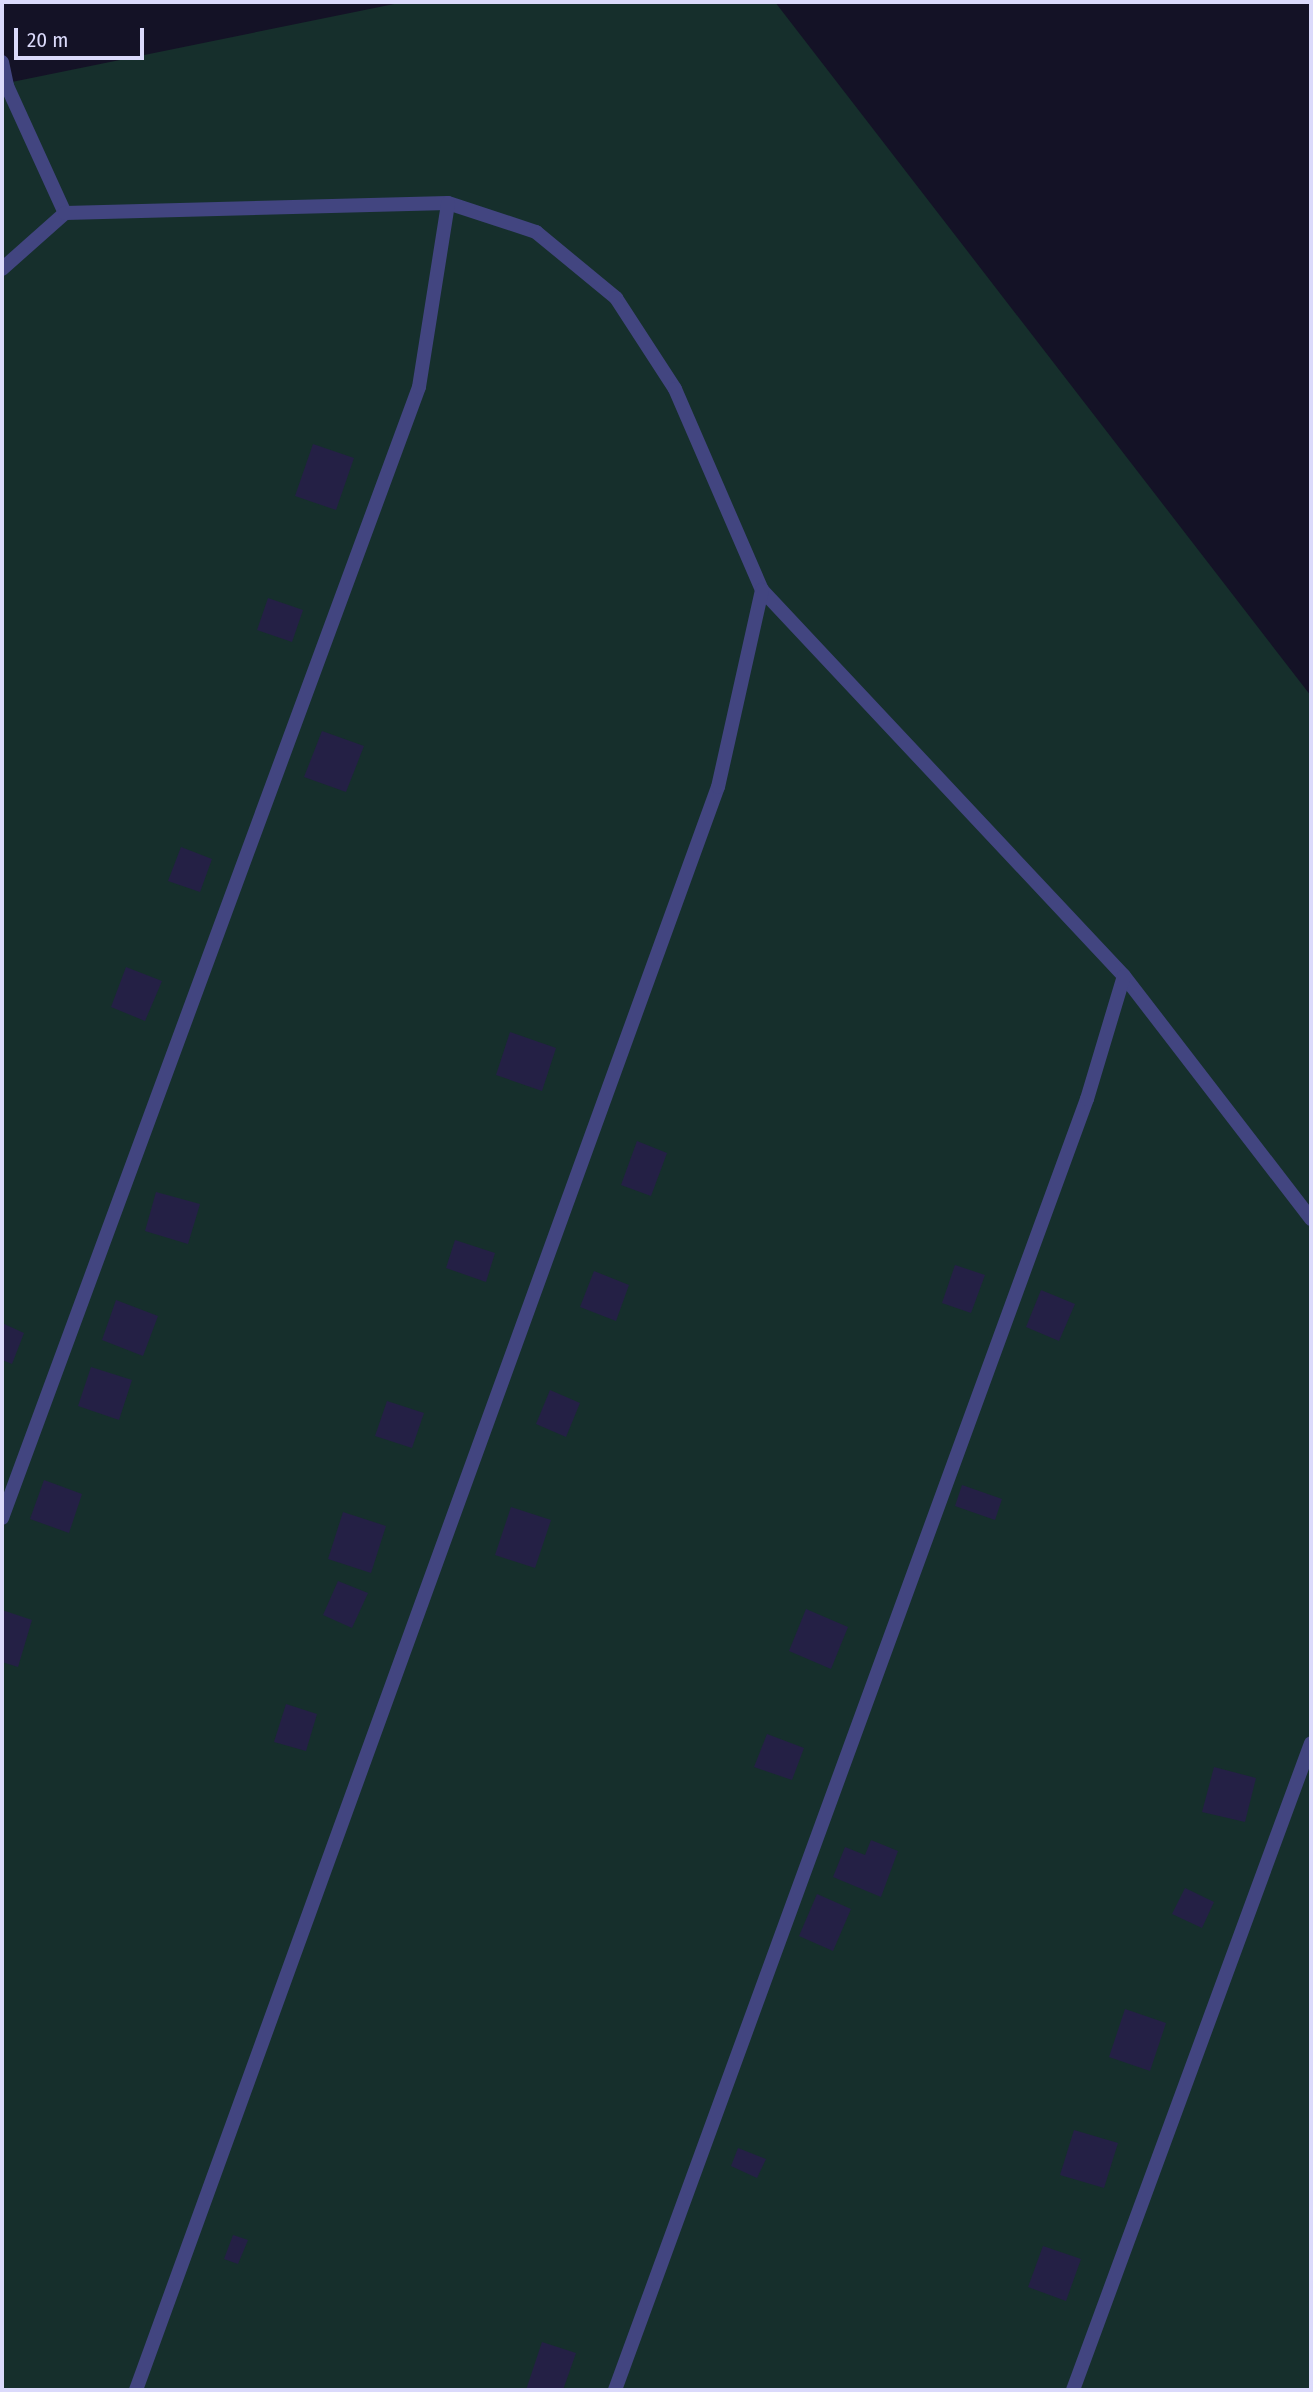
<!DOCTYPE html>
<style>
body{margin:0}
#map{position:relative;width:1313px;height:2392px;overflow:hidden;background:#141226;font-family:"Fira Sans Condensed",sans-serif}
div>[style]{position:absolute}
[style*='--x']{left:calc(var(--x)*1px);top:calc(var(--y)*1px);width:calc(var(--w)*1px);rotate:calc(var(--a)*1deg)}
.green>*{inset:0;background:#162f2c}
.building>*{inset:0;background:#242045}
.street>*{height:14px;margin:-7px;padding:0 7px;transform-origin:7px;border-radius:7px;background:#424580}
span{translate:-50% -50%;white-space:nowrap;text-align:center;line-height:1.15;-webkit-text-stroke:5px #141226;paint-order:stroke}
.frame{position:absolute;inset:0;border:4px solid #dbdafb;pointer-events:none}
.scale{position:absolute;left:14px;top:28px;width:130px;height:32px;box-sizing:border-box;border:4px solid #dbdafb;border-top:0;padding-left:9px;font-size:21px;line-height:24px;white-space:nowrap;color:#dbdafb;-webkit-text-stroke:5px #141226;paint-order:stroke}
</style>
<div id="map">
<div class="green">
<div style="clip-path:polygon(404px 2px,775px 2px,1311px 696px,1311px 2390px,2px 2390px,2px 84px)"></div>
</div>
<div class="building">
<div style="clip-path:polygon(313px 444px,354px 458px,336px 510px,295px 496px)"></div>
<div style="clip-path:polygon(268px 598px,303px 610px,292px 642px,257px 630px)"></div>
<div style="clip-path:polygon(322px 731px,364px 746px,346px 792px,304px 777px)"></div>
<div style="clip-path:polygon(181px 847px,212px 859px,200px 892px,168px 881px)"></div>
<div style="clip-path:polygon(126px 967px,162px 981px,145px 1021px,111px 1007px)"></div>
<div style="clip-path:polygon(510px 1032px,556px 1048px,542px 1091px,496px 1075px)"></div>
<div style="clip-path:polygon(637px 1141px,667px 1153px,651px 1196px,621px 1185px)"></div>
<div style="clip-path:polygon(156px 1192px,200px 1204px,188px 1244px,145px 1231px)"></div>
<div style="clip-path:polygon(455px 1240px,495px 1253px,486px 1282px,446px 1268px)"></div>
<div style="clip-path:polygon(955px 1265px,985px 1275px,971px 1313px,942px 1303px)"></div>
<div style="clip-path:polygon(594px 1271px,629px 1285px,616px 1321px,580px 1307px)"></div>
<div style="clip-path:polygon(1041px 1290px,1075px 1304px,1059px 1341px,1026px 1327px)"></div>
<div style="clip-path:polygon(116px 1300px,158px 1316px,143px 1356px,102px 1340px)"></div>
<div style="clip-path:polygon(2px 1323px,24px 1333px,12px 1364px,2px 1360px)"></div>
<div style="clip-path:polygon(91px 1367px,132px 1380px,119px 1420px,78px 1406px)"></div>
<div style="clip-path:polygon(550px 1390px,580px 1403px,566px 1437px,536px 1424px)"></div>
<div style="clip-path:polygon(387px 1401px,424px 1413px,412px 1448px,375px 1436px)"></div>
<div style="clip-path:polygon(44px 1480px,82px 1494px,69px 1533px,30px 1519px)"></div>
<div style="clip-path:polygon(962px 1485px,1002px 1499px,995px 1520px,955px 1506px)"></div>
<div style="clip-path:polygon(511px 1507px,551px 1520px,535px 1568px,495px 1555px)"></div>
<div style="clip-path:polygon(343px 1512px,386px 1526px,371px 1573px,328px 1559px)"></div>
<div style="clip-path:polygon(338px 1581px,368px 1593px,352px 1628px,323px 1615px)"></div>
<div style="clip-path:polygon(806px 1609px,848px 1627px,831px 1669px,789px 1651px)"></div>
<div style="clip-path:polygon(2px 1610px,32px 1620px,18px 1667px,2px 1662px)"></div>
<div style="clip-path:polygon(286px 1704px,317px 1714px,306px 1751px,274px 1742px)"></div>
<div style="clip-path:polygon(767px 1734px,804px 1748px,792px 1780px,754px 1767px)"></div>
<div style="clip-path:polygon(1214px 1767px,1256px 1778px,1245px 1822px,1202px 1812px)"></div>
<div style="clip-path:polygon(871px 1840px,898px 1851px,881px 1897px,833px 1877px,845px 1847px,865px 1855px)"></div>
<div style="clip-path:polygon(1185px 1888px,1214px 1902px,1202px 1928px,1172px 1914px)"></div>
<div style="clip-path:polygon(817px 1894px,851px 1909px,833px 1951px,799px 1936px)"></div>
<div style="clip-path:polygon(1125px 2009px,1166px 2023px,1150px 2071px,1109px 2057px)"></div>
<div style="clip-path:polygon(1074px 2130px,1118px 2143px,1104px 2188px,1060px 2175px)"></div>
<div style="clip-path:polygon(738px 2148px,766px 2159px,757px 2178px,731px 2166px)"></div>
<div style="clip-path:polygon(233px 2235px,248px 2240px,238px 2264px,224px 2259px)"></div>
<div style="clip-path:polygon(1043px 2246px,1081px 2259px,1066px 2301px,1028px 2287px)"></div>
<div style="clip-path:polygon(542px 2342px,576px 2353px,563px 2390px,526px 2390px)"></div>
</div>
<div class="street">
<div style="--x:2;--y:62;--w:25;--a:78"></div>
<div style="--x:7;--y:86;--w:140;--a:65.5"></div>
<div style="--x:2;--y:269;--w:84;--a:-41.6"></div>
<div style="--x:65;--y:213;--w:383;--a:-1.5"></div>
<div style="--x:448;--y:203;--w:93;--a:18.2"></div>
<div style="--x:536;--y:232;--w:104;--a:39.5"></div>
<div style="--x:616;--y:298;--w:108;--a:57"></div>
<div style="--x:675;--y:389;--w:219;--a:66.6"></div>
<div style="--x:762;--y:590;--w:529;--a:46.84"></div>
<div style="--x:1124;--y:976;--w:307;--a:52.4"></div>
<div style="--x:2;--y:1518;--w:1205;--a:-69.76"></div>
<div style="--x:419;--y:387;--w:186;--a:-81"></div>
<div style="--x:136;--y:2390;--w:1705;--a:-70.05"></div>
<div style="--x:718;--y:787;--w:202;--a:-77.4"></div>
<div style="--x:615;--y:2390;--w:1375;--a:-69.92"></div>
<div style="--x:1087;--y:1099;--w:128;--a:-73.3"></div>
<div style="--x:1073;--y:2390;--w:689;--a:-69.8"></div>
</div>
<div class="frame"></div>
<div class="scale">20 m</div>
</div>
